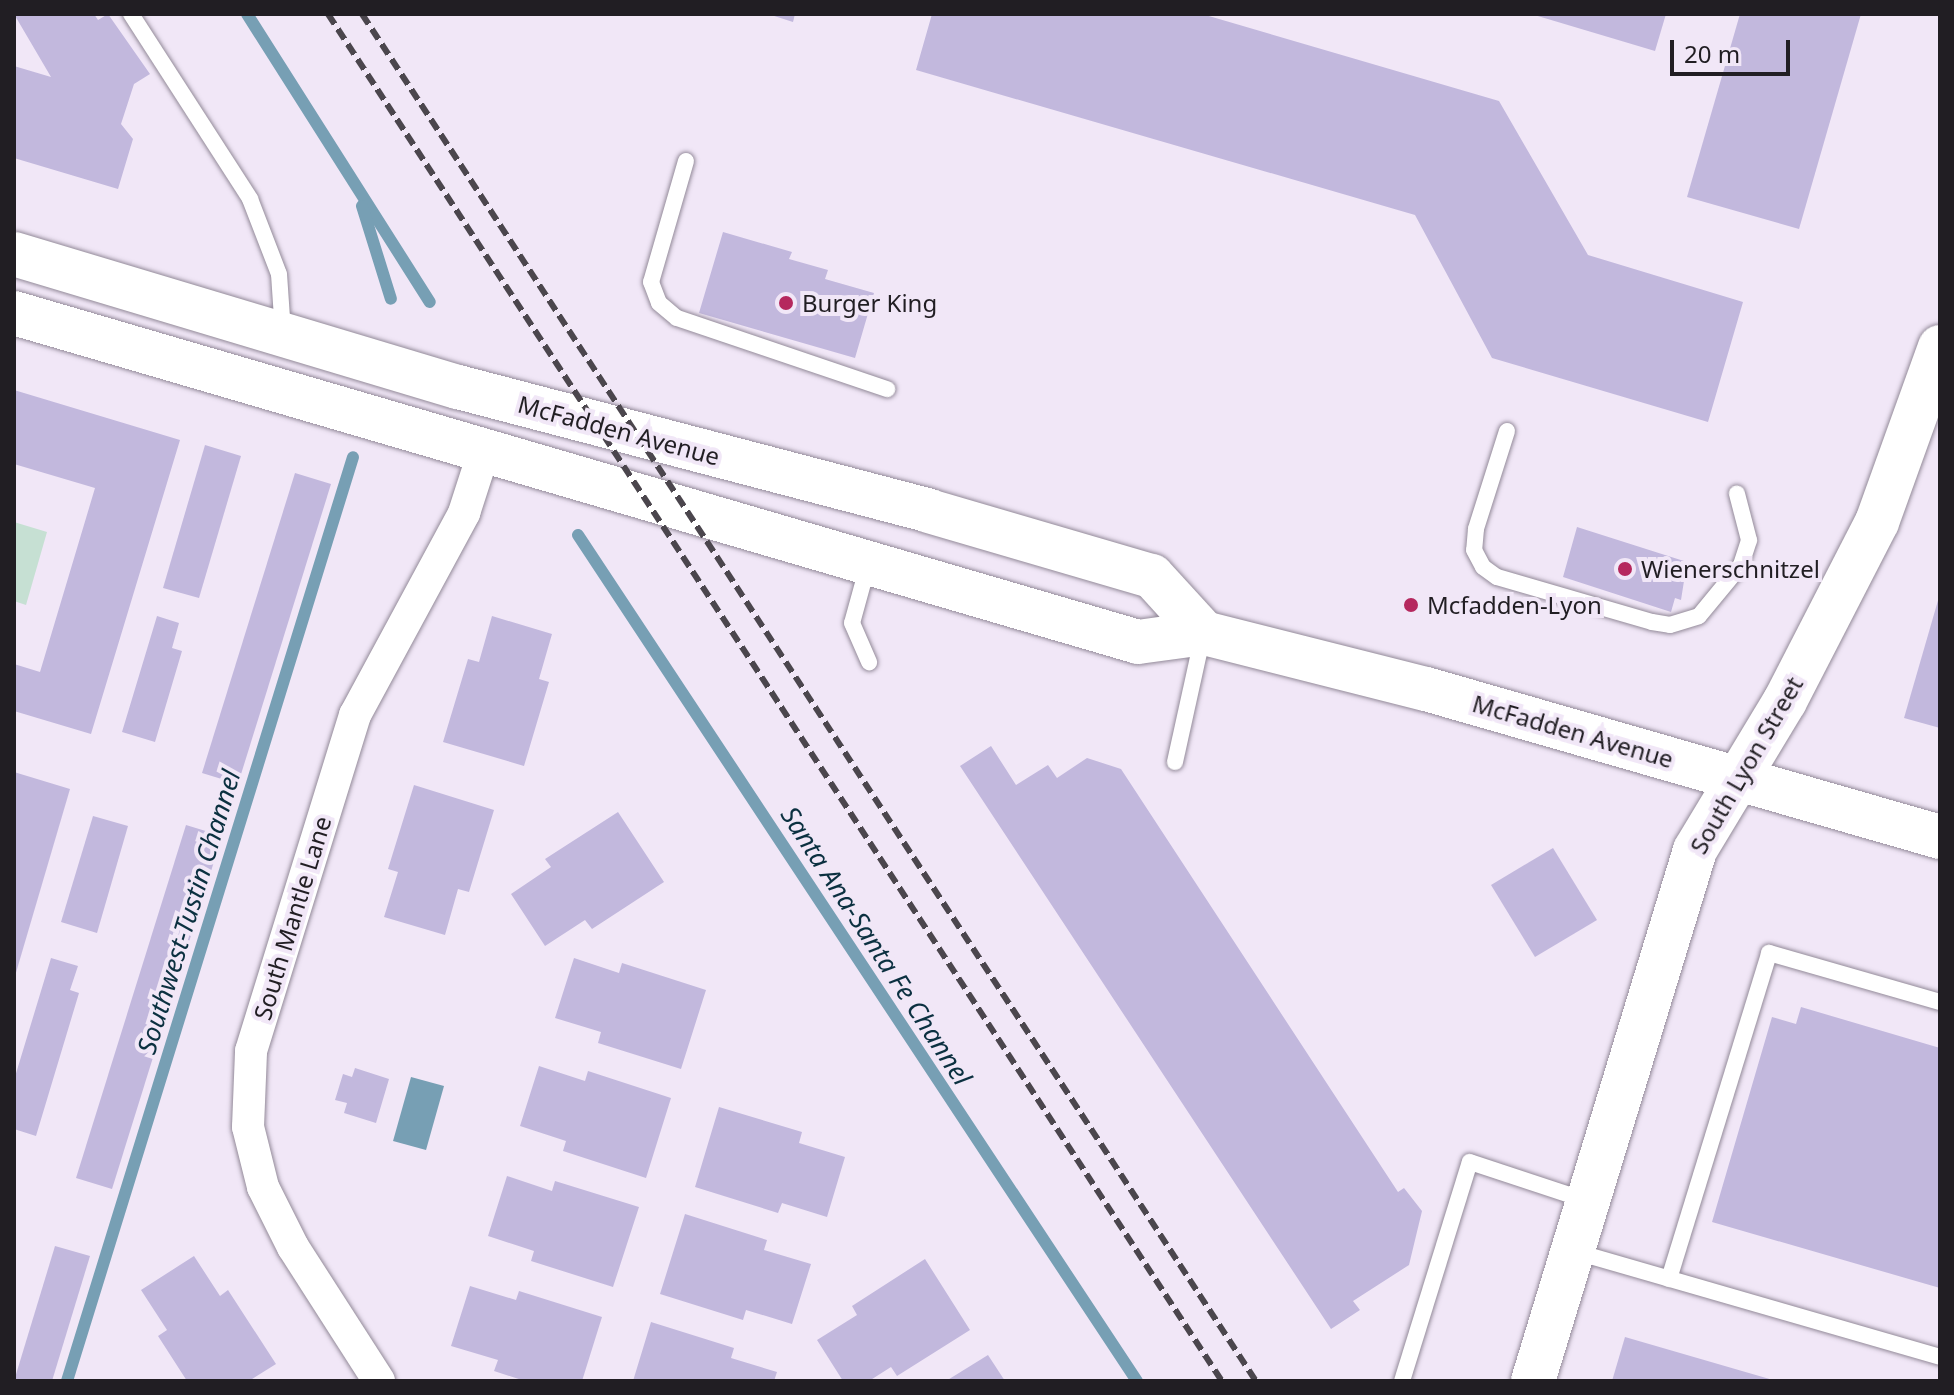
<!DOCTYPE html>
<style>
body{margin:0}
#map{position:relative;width:1954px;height:1395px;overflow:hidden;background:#f1e7f7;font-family:"Noto Sans",sans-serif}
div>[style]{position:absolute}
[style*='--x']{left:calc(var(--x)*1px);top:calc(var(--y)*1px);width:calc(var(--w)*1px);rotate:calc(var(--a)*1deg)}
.green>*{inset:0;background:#c6e0d3}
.water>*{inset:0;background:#779fb4}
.stream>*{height:12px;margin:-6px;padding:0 6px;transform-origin:6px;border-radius:6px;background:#779fb4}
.building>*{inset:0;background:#c2b8dd}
.roads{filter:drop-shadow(0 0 2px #938a99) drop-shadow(0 0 2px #938a99)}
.lane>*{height:16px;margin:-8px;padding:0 8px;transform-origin:8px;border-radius:8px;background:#fff}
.street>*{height:32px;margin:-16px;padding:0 16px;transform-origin:16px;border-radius:16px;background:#fff}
.secondary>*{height:44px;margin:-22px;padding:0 22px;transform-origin:22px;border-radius:22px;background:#fff}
.rail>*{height:6px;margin-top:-3px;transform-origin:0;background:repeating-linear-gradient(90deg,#4b464d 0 12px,transparent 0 18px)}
.dots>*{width:22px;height:22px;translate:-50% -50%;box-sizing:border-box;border:4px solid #f1e7f7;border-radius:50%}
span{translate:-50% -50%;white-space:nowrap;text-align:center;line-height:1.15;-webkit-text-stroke:8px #f1e7f7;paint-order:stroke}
.poi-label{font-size:24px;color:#211e23}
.left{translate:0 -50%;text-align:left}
.street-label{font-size:24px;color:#211e23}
.water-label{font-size:26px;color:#0b3040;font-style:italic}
.frame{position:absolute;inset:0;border:16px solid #211e23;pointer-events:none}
.scale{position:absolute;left:1670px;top:40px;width:120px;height:36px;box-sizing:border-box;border:4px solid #211e23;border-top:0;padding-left:10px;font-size:24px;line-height:28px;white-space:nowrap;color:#211e23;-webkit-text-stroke:6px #f1e7f7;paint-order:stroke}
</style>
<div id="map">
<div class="green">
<div style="clip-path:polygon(14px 522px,47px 532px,26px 605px,14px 601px)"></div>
</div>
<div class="water">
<div style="clip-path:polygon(411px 1077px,444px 1086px,426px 1150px,393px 1141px)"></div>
</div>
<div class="stream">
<div style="--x:247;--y:14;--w:341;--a:57.6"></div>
<div style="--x:362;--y:206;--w:97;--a:72.7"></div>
<div style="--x:578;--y:535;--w:1014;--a:56.55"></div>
<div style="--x:67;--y:1381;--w:967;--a:-72.8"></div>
</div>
<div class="building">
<div style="clip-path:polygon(14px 14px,94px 14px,98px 20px,108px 14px,150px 74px,134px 84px,121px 124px,133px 139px,118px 189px,14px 158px,14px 66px,51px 77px)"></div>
<div style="clip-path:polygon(768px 14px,795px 14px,793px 22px)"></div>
<div style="clip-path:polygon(932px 14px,1202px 14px,1499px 101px,1588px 255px,1743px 302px,1708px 422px,1492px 358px,1415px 215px,916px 70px)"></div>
<div style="clip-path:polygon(1531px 14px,1666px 14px,1655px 51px)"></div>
<div style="clip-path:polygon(1740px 14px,1861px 14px,1799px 229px,1687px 197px)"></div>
<div style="clip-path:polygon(723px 232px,792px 252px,789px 259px,828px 270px,825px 279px,874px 293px,855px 358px,699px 313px)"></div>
<div style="clip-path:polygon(14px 390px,180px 440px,91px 734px,14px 711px,14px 664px,40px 672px,95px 488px,14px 464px)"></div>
<div style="clip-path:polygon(205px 445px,241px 456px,199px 598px,163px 588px)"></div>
<div style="clip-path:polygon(295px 473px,331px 484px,238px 784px,202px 773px)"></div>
<div style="clip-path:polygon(1577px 527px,1687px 562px,1681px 600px,1675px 598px,1671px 612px,1563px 577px)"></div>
<div style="clip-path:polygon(1939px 597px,1940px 597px,1940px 728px,1904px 718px)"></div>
<div style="clip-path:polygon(157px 616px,179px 623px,172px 648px,182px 651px,155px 742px,122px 732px)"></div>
<div style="clip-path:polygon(492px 616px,552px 634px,539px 679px,549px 682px,524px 766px,443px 742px,468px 659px,479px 662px)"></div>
<div style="clip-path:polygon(991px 746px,1016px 785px,1048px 765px,1057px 778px,1087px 758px,1121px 769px,1398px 1192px,1404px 1188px,1422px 1211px,1409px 1265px,1353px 1301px,1360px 1310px,1331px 1329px,960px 766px)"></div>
<div style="clip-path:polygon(14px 772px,70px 789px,15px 976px,14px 976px)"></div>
<div style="clip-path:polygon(414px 785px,494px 810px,469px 892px,458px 889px,445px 935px,384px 917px,398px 872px,388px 869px)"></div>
<div style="clip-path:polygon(618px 812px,664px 882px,592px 929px,585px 920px,545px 946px,511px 894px,551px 867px,545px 859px)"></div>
<div style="clip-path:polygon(93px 816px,128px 826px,97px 933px,61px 922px)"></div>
<div style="clip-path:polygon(186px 825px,222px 836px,112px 1189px,76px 1178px)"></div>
<div style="clip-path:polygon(1553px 848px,1597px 920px,1535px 957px,1491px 885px)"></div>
<div style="clip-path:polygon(51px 958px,78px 966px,70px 990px,79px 993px,36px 1136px,14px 1129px,14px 1080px)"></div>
<div style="clip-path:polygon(574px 958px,619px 973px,622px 963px,706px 990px,681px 1069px,598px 1043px,601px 1032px,555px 1018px)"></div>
<div style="clip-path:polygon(1801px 1007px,1940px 1048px,1940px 1288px,1712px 1222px,1772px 1017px,1796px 1024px)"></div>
<div style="clip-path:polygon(539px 1066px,585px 1081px,588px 1071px,671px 1098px,646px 1178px,563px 1151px,566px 1141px,520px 1126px)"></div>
<div style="clip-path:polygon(355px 1068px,389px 1079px,376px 1123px,344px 1113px,347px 1103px,335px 1100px,343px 1074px,352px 1077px)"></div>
<div style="clip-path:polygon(719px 1107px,802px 1132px,799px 1143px,845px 1157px,827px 1217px,782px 1203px,778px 1213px,695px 1187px)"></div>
<div style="clip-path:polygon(507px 1176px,552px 1191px,555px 1181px,639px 1207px,613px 1287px,531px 1261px,534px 1251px,488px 1236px)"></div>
<div style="clip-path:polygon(685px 1214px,767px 1240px,764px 1250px,811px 1264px,792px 1324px,746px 1310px,743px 1320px,660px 1294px)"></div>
<div style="clip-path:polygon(55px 1246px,90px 1256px,52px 1381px,14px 1381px)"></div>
<div style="clip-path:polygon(194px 1256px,220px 1296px,228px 1290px,276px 1364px,249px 1381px,187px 1381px,158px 1336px,167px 1330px,141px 1290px)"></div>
<div style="clip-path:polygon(925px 1259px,970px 1330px,897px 1376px,891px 1367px,869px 1381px,843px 1381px,817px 1340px,857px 1315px,852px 1306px)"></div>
<div style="clip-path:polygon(470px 1286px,516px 1300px,519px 1291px,602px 1317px,582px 1381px,525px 1381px,494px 1371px,498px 1360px,451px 1346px)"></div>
<div style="clip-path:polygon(651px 1322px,734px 1348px,731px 1358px,777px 1372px,774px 1381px,633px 1381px)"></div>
<div style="clip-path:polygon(1625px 1337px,1773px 1380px,1773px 1381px,1612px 1381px)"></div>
<div style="clip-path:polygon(988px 1355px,1005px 1381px,946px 1381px)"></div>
</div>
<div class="roads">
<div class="lane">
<div style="--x:131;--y:14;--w:220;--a:57.2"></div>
<div style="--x:250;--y:199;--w:80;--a:68.9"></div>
<div style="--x:279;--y:274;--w:58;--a:86.1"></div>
<div style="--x:686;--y:161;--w:126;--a:106.1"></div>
<div style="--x:651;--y:282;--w:22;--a:69"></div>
<div style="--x:659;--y:303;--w:23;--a:40"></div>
<div style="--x:677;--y:318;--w:222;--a:18.7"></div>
<div style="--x:1507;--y:431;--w:103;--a:107.6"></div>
<div style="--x:1476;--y:529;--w:21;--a:95"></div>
<div style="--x:1474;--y:550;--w:19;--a:62"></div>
<div style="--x:1483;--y:567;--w:17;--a:36"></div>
<div style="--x:1497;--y:577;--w:161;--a:16.2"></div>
<div style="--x:1652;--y:622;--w:18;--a:9"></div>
<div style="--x:1670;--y:625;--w:30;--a:-17"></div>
<div style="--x:1699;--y:616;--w:66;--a:-50.5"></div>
<div style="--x:1741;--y:565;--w:26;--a:-72"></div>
<div style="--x:1749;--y:540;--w:48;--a:-104.6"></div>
<div style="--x:868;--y:565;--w:60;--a:105.4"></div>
<div style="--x:852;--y:623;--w:43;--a:66.4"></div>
<div style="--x:1175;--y:762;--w:130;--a:-77.6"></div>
<div style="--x:1573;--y:1251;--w:382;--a:16.1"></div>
<div style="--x:1669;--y:1279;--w:341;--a:-72.9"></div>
<div style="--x:1769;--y:953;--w:178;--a:16"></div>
<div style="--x:1402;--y:1381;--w:229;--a:-72.8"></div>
<div style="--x:1470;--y:1162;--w:121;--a:18.3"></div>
</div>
<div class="street">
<div style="--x:379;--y:1381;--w:159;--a:-122.7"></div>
<div style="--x:293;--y:1247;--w:67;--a:-116.6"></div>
<div style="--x:263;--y:1187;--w:62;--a:-104"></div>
<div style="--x:248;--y:1127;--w:76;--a:-87.7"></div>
<div style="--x:251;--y:1051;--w:352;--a:-72.8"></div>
<div style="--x:355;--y:715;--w:230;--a:-61.6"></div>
<div style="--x:464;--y:513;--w:62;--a:-72.1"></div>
</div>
<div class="secondary">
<div style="--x:14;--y:254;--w:463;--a:16.7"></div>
<div style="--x:458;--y:387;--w:487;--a:14.7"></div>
<div style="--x:929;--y:511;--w:232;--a:16.3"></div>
<div style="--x:1152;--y:576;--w:77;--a:47.6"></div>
<div style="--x:14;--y:313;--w:1171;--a:16.31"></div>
<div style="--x:1138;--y:642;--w:67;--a:-7.8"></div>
<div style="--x:1204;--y:633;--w:229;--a:14.2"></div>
<div style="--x:1426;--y:689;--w:535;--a:16.06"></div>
<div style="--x:1533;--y:1381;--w:555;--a:-73.03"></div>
<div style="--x:1695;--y:850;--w:174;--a:-58.9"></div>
<div style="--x:1785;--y:701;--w:201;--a:-62.8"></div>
<div style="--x:1877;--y:522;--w:186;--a:-70.2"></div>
</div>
</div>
<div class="rail">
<div style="--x:328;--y:14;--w:1633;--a:56.82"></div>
<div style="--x:362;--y:14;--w:1633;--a:56.82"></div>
</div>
<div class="dots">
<div style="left:786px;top:303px;background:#b5285e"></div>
<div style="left:1625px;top:569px;background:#b5285e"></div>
<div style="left:1411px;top:605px;background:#b5285e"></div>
</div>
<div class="poi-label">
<span class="left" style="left:802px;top:303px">Burger King</span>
<span class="left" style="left:1641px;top:569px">Wienerschnitzel</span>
<span class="left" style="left:1427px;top:605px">Mcfadden-Lyon</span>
</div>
<div class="street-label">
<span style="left:619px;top:430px;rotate:15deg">McFadden Avenue</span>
<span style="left:1573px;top:731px;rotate:16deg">McFadden Avenue</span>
<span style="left:1746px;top:765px;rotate:-60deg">South Lyon Street</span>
<span style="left:292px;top:918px;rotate:-73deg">South Mantle Lane</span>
</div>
<div class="water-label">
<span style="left:189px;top:912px;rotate:-73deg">Southwest-Tustin Channel</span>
<span style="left:876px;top:946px;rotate:57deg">Santa Ana-Santa Fe Channel</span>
</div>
<div class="frame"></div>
<div class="scale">20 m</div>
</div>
